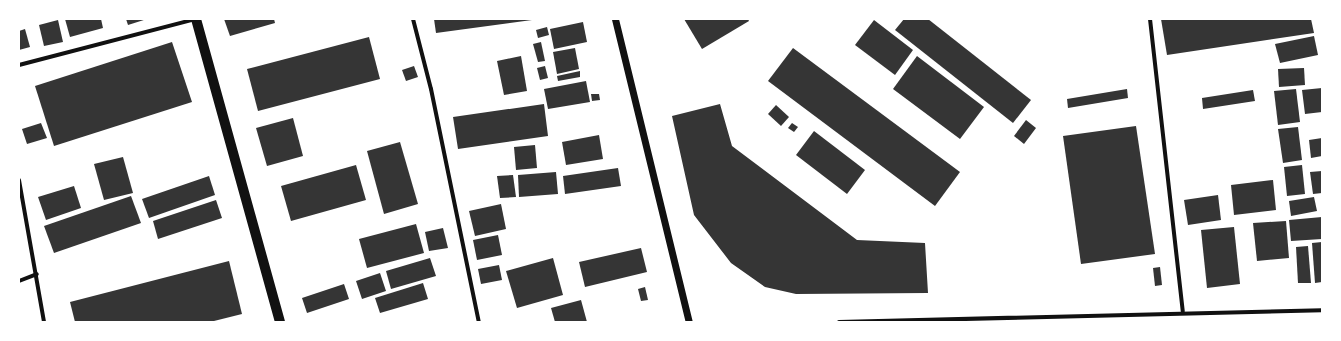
<!DOCTYPE html>
<style>
body{margin:0}
#map{position:relative;width:1341px;height:341px;overflow:hidden;background:#fff;font-family:Arial,sans-serif}
div>[style]{position:absolute}
[style*='--x']{left:calc(var(--x)*1px);top:calc(var(--y)*1px);width:calc(var(--w)*1px);rotate:calc(var(--a)*1deg)}
.building>*{inset:0;background:#353535}
.minor>*{height:4px;margin:-2px;padding:0 2px;transform-origin:2px;border-radius:2px;background:#111}
.tertiary>*{height:7px;margin:-3.5px;padding:0 3.5px;transform-origin:3.5px;border-radius:3.5px;background:#111}
.primary>*{height:10px;margin:-5px;padding:0 5px;transform-origin:5px;border-radius:5px;background:#111}
span{translate:-50% -50%;white-space:nowrap;text-align:center;line-height:1.15;-webkit-text-stroke:3px #fff;paint-order:stroke}
.frame{position:absolute;inset:0;border:20px solid #fff;pointer-events:none}
</style>
<div id="map">
<div class="building">
<div style="clip-path:polygon(65px 19px,101px 19px,103px 28px,70px 37px)"></div>
<div style="clip-path:polygon(126px 19px,147px 19px,128px 25px)"></div>
<div style="clip-path:polygon(224px 19px,274px 19px,275px 23px,230px 36px)"></div>
<div style="clip-path:polygon(434px 19px,532px 19px,532px 20px,436px 33px)"></div>
<div style="clip-path:polygon(684px 19px,748px 19px,749px 21px,702px 49px)"></div>
<div style="clip-path:polygon(904px 19px,928px 19px,1031px 100px,1013px 123px,895px 30px)"></div>
<div style="clip-path:polygon(1161px 19px,1311px 19px,1314px 33px,1167px 55px)"></div>
<div style="clip-path:polygon(58px 20px,63px 42px,44px 46px,39px 25px)"></div>
<div style="clip-path:polygon(874px 20px,913px 50px,895px 75px,855px 45px)"></div>
<div style="clip-path:polygon(583px 22px,587px 42px,554px 49px,550px 29px)"></div>
<div style="clip-path:polygon(547px 27px,549px 35px,538px 38px,536px 30px)"></div>
<div style="clip-path:polygon(25px 29px,30px 47px,19px 50px,19px 31px)"></div>
<div style="clip-path:polygon(1314px 36px,1318px 55px,1280px 63px,1275px 44px)"></div>
<div style="clip-path:polygon(369px 37px,380px 79px,258px 111px,247px 69px)"></div>
<div style="clip-path:polygon(172px 42px,192px 102px,54px 146px,35px 86px)"></div>
<div style="clip-path:polygon(541px 42px,545px 61px,538px 62px,533px 44px)"></div>
<div style="clip-path:polygon(575px 48px,579px 69px,557px 74px,553px 52px)"></div>
<div style="clip-path:polygon(793px 48px,960px 172px,935px 206px,768px 81px)"></div>
<div style="clip-path:polygon(521px 56px,527px 91px,504px 95px,497px 61px)"></div>
<div style="clip-path:polygon(917px 56px,984px 107px,960px 139px,893px 89px)"></div>
<div style="clip-path:polygon(414px 66px,418px 77px,406px 81px,402px 70px)"></div>
<div style="clip-path:polygon(545px 66px,548px 78px,540px 80px,537px 68px)"></div>
<div style="clip-path:polygon(1304px 68px,1305px 85px,1279px 87px,1278px 69px)"></div>
<div style="clip-path:polygon(580px 71px,580px 77px,558px 81px,557px 76px)"></div>
<div style="clip-path:polygon(586px 81px,590px 102px,548px 109px,544px 89px)"></div>
<div style="clip-path:polygon(1322px 88px,1322px 112px,1305px 114px,1302px 90px)"></div>
<div style="clip-path:polygon(1127px 89px,1128px 98px,1068px 108px,1067px 99px)"></div>
<div style="clip-path:polygon(1296px 89px,1300px 122px,1278px 125px,1274px 91px)"></div>
<div style="clip-path:polygon(1253px 90px,1255px 101px,1203px 109px,1202px 98px)"></div>
<div style="clip-path:polygon(591px 94px,599px 94px,600px 100px,592px 101px)"></div>
<div style="clip-path:polygon(544px 104px,548px 136px,458px 149px,453px 117px)"></div>
<div style="clip-path:polygon(720px 104px,732px 146px,857px 240px,925px 243px,928px 293px,796px 294px,765px 287px,731px 263px,694px 215px,672px 116px)"></div>
<div style="clip-path:polygon(776px 105px,789px 117px,781px 126px,768px 114px)"></div>
<div style="clip-path:polygon(293px 118px,303px 156px,267px 166px,256px 128px)"></div>
<div style="clip-path:polygon(1026px 120px,1036px 128px,1024px 144px,1014px 136px)"></div>
<div style="clip-path:polygon(41px 123px,47px 138px,27px 144px,22px 129px)"></div>
<div style="clip-path:polygon(792px 123px,798px 127px,794px 132px,788px 128px)"></div>
<div style="clip-path:polygon(1136px 126px,1155px 254px,1081px 264px,1063px 136px)"></div>
<div style="clip-path:polygon(1298px 127px,1302px 160px,1283px 163px,1278px 129px)"></div>
<div style="clip-path:polygon(814px 131px,865px 170px,847px 194px,796px 155px)"></div>
<div style="clip-path:polygon(599px 135px,603px 159px,566px 165px,562px 142px)"></div>
<div style="clip-path:polygon(1322px 138px,1322px 156px,1311px 158px,1309px 140px)"></div>
<div style="clip-path:polygon(400px 142px,418px 204px,384px 214px,367px 151px)"></div>
<div style="clip-path:polygon(535px 145px,537px 168px,516px 170px,514px 147px)"></div>
<div style="clip-path:polygon(123px 157px,133px 193px,104px 200px,94px 164px)"></div>
<div style="clip-path:polygon(356px 165px,366px 200px,291px 221px,281px 186px)"></div>
<div style="clip-path:polygon(1302px 165px,1305px 194px,1287px 196px,1284px 167px)"></div>
<div style="clip-path:polygon(618px 168px,621px 186px,565px 194px,563px 176px)"></div>
<div style="clip-path:polygon(1322px 171px,1322px 193px,1313px 194px,1310px 172px)"></div>
<div style="clip-path:polygon(556px 172px,558px 194px,519px 197px,518px 175px)"></div>
<div style="clip-path:polygon(513px 175px,516px 197px,500px 198px,497px 176px)"></div>
<div style="clip-path:polygon(209px 176px,215px 195px,149px 218px,142px 199px)"></div>
<div style="clip-path:polygon(1273px 180px,1276px 210px,1234px 215px,1231px 185px)"></div>
<div style="clip-path:polygon(74px 186px,81px 208px,46px 220px,38px 197px)"></div>
<div style="clip-path:polygon(1218px 195px,1221px 220px,1188px 225px,1184px 200px)"></div>
<div style="clip-path:polygon(131px 196px,141px 223px,54px 253px,44px 226px)"></div>
<div style="clip-path:polygon(1314px 197px,1317px 211px,1291px 216px,1289px 201px)"></div>
<div style="clip-path:polygon(216px 200px,222px 218px,158px 239px,153px 221px)"></div>
<div style="clip-path:polygon(501px 204px,506px 229px,475px 236px,469px 211px)"></div>
<div style="clip-path:polygon(1322px 217px,1322px 239px,1291px 241px,1289px 220px)"></div>
<div style="clip-path:polygon(1286px 221px,1289px 258px,1257px 261px,1253px 223px)"></div>
<div style="clip-path:polygon(416px 224px,424px 253px,367px 268px,359px 239px)"></div>
<div style="clip-path:polygon(1234px 227px,1240px 284px,1207px 288px,1201px 230px)"></div>
<div style="clip-path:polygon(443px 228px,448px 248px,429px 251px,425px 232px)"></div>
<div style="clip-path:polygon(498px 235px,502px 255px,477px 260px,473px 240px)"></div>
<div style="clip-path:polygon(1322px 242px,1322px 282px,1315px 283px,1312px 243px)"></div>
<div style="clip-path:polygon(1308px 246px,1311px 283px,1298px 283px,1296px 247px)"></div>
<div style="clip-path:polygon(641px 248px,647px 272px,585px 287px,579px 262px)"></div>
<div style="clip-path:polygon(430px 258px,436px 276px,391px 289px,386px 271px)"></div>
<div style="clip-path:polygon(553px 258px,563px 295px,517px 308px,506px 271px)"></div>
<div style="clip-path:polygon(229px 261px,242px 314px,210px 322px,75px 322px,70px 302px)"></div>
<div style="clip-path:polygon(499px 265px,502px 280px,481px 284px,478px 269px)"></div>
<div style="clip-path:polygon(1160px 267px,1162px 285px,1155px 286px,1153px 268px)"></div>
<div style="clip-path:polygon(380px 273px,386px 291px,362px 299px,356px 281px)"></div>
<div style="clip-path:polygon(423px 283px,428px 299px,380px 313px,375px 298px)"></div>
<div style="clip-path:polygon(344px 284px,349px 299px,307px 313px,302px 298px)"></div>
<div style="clip-path:polygon(645px 287px,648px 300px,641px 301px,638px 289px)"></div>
<div style="clip-path:polygon(581px 300px,587px 322px,555px 322px,551px 308px)"></div>
</div>
<div class="minor">
<div style="--x:413;--y:19;--w:72;--a:75.6"></div>
<div style="--x:431;--y:89;--w:238;--a:78.4"></div>
<div style="--x:1150;--y:19;--w:294;--a:83.6"></div>
<div style="--x:19;--y:65;--w:182;--a:-14.6"></div>
<div style="--x:19;--y:180;--w:144;--a:80"></div>
<div style="--x:19;--y:281;--w:19;--a:-21"></div>
<div style="--x:839;--y:322;--w:483;--a:-1.4"></div>
</div>
<div class="tertiary">
<div style="--x:615;--y:19;--w:312;--a:76.3"></div>
</div>
<div class="primary">
<div style="--x:196;--y:19;--w:314;--a:74.5"></div>
</div>
<div class="frame"></div>
</div>
